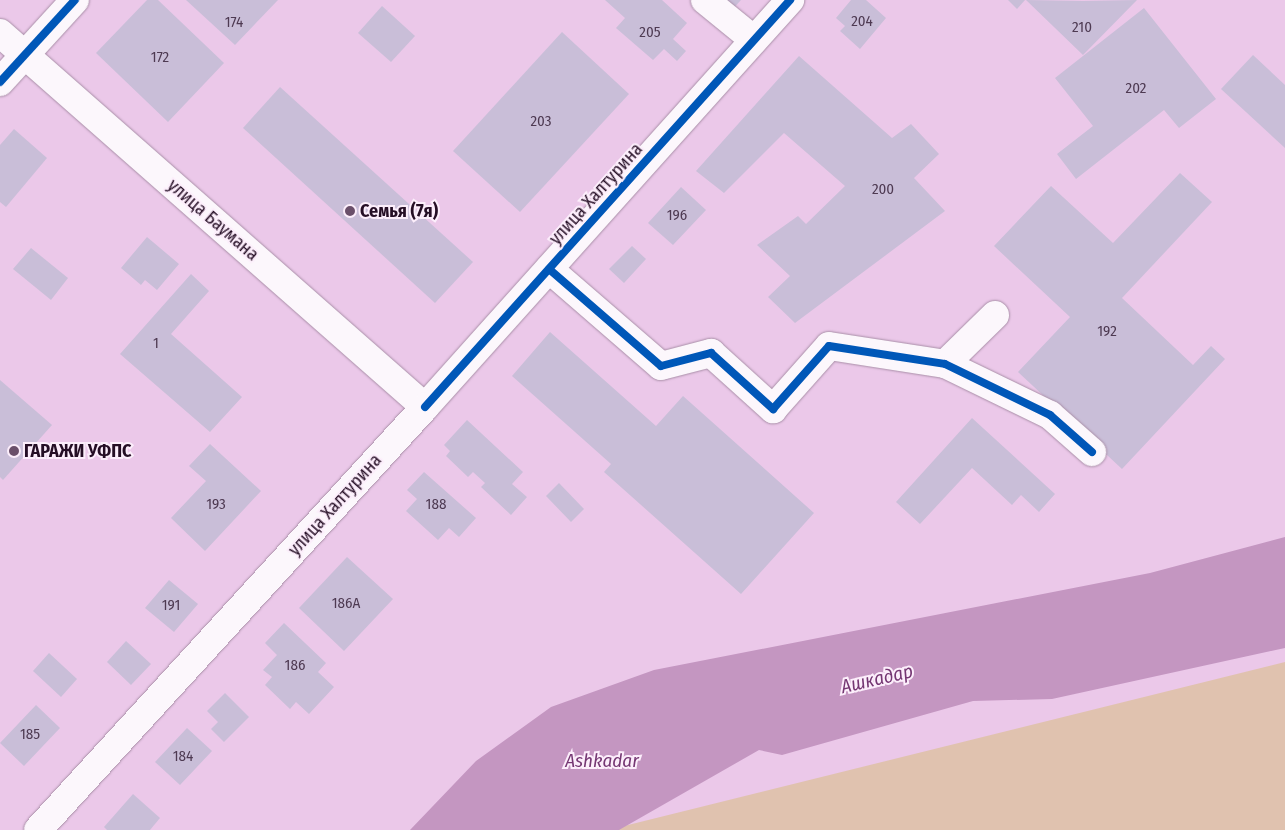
<!DOCTYPE html>
<meta charset="utf-8">
<style>
body{margin:0}
#map{position:relative;width:1285px;height:830px;overflow:hidden;background:#ebc8e9;font-family:"Fira Sans Condensed",sans-serif}
div>[style]{position:absolute}
[style*='--x']{left:calc(var(--x)*1px);top:calc(var(--y)*1px);width:calc(var(--w)*1px);rotate:calc(var(--a)*1deg)}
.green>*{inset:0;background:#e0c2af}
.water>*{inset:0;background:#c496c1}
.building>*{inset:0;background:#c9bed8}
.roads{filter:drop-shadow(0 0 1px #a98fa8) drop-shadow(0 0 1px #a98fa8)}
.minor>*{height:28px;margin:-14px;padding:0 14px;transform-origin:14px;border-radius:14px;background:#fcf7fc}
.major>*{height:28px;margin:-14px;padding:0 14px;transform-origin:14px;border-radius:14px;background:#fcf7fc}
.cycleway>*{height:8px;margin:-4px;padding:0 4px;transform-origin:4px;border-radius:4px;background:#0057b8}
.dots>*{width:14px;height:14px;translate:-50% -50%;box-sizing:border-box;border:2px solid #fceefb;border-radius:50%}
span{translate:-50% -50%;white-space:nowrap;text-align:center;line-height:1.15;-webkit-text-stroke:4px #fceefb;paint-order:stroke}
.number-label{font-size:15px;color:#4e3a52}
.number-label span{-webkit-text-stroke-width:0}
.street-label{font-size:18px;color:#250e25}
.poi-label{font-size:18px;color:#250e25;font-weight:700}
.left{translate:0 -50%;text-align:left}
.water-label{font-size:19px;color:#753773;font-style:italic}
</style>
<div id="map">
<div class="green">
<div style="clip-path:polygon(1285px 662px,1285px 830px,618px 830px,620px 827px)"></div>
</div>
<div class="water">
<div style="clip-path:polygon(1285px 537px,1285px 648px,1052px 699px,973px 701px,782px 755px,759px 750px,619px 830px,410px 830px,476px 761px,551px 707px,654px 670px,1150px 573px)"></div>
</div>
<div class="building">
<div style="clip-path:polygon(147px 0,158px 0,224px 63px,168px 122px,96px 53px)"></div>
<div style="clip-path:polygon(186px 0,278px 0,235px 45px)"></div>
<div style="clip-path:polygon(605px 0,662px 0,687px 23px,673px 39px,686px 51px,677px 61px,664px 49px,653px 60px,616px 28px,625px 18px)"></div>
<div style="clip-path:polygon(719px 0,741px 0,731px 11px)"></div>
<div style="clip-path:polygon(851px 0,866px 0,886px 18px,860px 49px,840px 31px,845px 26px,836px 18px)"></div>
<div style="clip-path:polygon(1008px 0,1025px 0,1017px 9px)"></div>
<div style="clip-path:polygon(1026px 0,1083px 1px,1137px 0,1083px 55px)"></div>
<div style="clip-path:polygon(382px 6px,415px 36px,391px 62px,358px 33px)"></div>
<div style="clip-path:polygon(1144px 8px,1216px 99px,1179px 128px,1164px 110px,1076px 179px,1057px 154px,1093px 126px,1055px 78px)"></div>
<div style="clip-path:polygon(562px 32px,629px 94px,520px 212px,453px 151px)"></div>
<div style="clip-path:polygon(1253px 55px,1285px 85px,1285px 148px,1221px 89px)"></div>
<div style="clip-path:polygon(799px 56px,892px 138px,911px 124px,939px 154px,914px 178px,945px 211px,795px 323px,768px 297px,790px 276px,757px 245px,798px 216px,806px 224px,845px 186px,784px 133px,724px 193px,696px 171px)"></div>
<div style="clip-path:polygon(280px 87px,473px 262px,435px 303px,243px 128px)"></div>
<div style="clip-path:polygon(14px 129px,47px 158px,6px 207px,0 202px,0 145px)"></div>
<div style="clip-path:polygon(1180px 173px,1212px 202px,1122px 298px,1193px 365px,1211px 346px,1225px 359px,1122px 469px,1018px 372px,1070px 317px,994px 246px,1051px 186px,1113px 243px)"></div>
<div style="clip-path:polygon(681px 187px,706px 210px,673px 245px,648px 223px)"></div>
<div style="clip-path:polygon(147px 237px,179px 264px,157px 290px,145px 280px,141px 285px,121px 268px)"></div>
<div style="clip-path:polygon(632px 246px,646px 259px,624px 283px,609px 269px)"></div>
<div style="clip-path:polygon(31px 248px,68px 278px,51px 300px,13px 269px)"></div>
<div style="clip-path:polygon(191px 274px,209px 291px,171px 334px,242px 397px,210px 432px,120px 354px)"></div>
<div style="clip-path:polygon(550px 332px,656px 426px,683px 396px,814px 513px,741px 594px,604px 472px,611px 464px,512px 376px)"></div>
<div style="clip-path:polygon(0 380px,52px 425px,3px 480px,0 477px)"></div>
<div style="clip-path:polygon(972px 418px,1055px 494px,1039px 512px,1021px 495px,1012px 505px,972px 468px,920px 524px,896px 502px)"></div>
<div style="clip-path:polygon(467px 420px,523px 472px,512px 484px,527px 497px,511px 515px,481px 487px,485px 483px,473px 472px,468px 477px,446px 456px,450px 451px,444px 445px)"></div>
<div style="clip-path:polygon(210px 444px,261px 491px,205px 551px,171px 518px,206px 481px,189px 466px)"></div>
<div style="clip-path:polygon(424px 472px,476px 518px,459px 537px,449px 528px,438px 540px,406px 511px,417px 499px,407px 490px)"></div>
<div style="clip-path:polygon(559px 483px,584px 509px,571px 522px,546px 496px)"></div>
<div style="clip-path:polygon(347px 557px,393px 599px,344px 651px,299px 608px)"></div>
<div style="clip-path:polygon(169px 580px,198px 604px,174px 632px,145px 608px)"></div>
<div style="clip-path:polygon(284px 623px,326px 663px,318px 672px,334px 687px,309px 714px,296px 702px,290px 709px,265px 685px,272px 677px,263px 670px,277px 655px,265px 643px)"></div>
<div style="clip-path:polygon(126px 641px,151px 664px,131px 685px,107px 662px)"></div>
<div style="clip-path:polygon(49px 653px,77px 679px,61px 697px,33px 671px)"></div>
<div style="clip-path:polygon(225px 693px,249px 717px,224px 742px,211px 729px,218px 722px,207px 711px)"></div>
<div style="clip-path:polygon(36px 705px,60px 728px,24px 766px,0 743px)"></div>
<div style="clip-path:polygon(187px 728px,212px 751px,180px 785px,155px 762px)"></div>
<div style="clip-path:polygon(133px 794px,160px 818px,150px 830px,107px 830px,104px 827px)"></div>
</div>
<div class="roads">
<div class="minor">
<div style="--x:705;--y:0;--w:63;--a:39.2"></div>
<div style="--x:0;--y:82;--w:111;--a:-47.6"></div>
<div style="--x:549;--y:269;--w:148;--a:40.9"></div>
<div style="--x:661;--y:366;--w:52;--a:-14.6"></div>
<div style="--x:711;--y:353;--w:84;--a:42.1"></div>
<div style="--x:773;--y:409;--w:84;--a:-48.4"></div>
<div style="--x:829;--y:346;--w:117;--a:8.8"></div>
<div style="--x:945;--y:364;--w:117;--a:25.9"></div>
<div style="--x:1050;--y:415;--w:56;--a:41.4"></div>
<div style="--x:945;--y:364;--w:70;--a:-44.4"></div>
<div style="--x:425;--y:407;--w:547;--a:-48.11"></div>
</div>
<div class="major">
<div style="--x:0;--y:33;--w:566;--a:41.35"></div>
<div style="--x:425;--y:407;--w:573;--a:132.46"></div>
</div>
</div>
<div class="cycleway">
<div style="--x:0;--y:82;--w:111;--a:-47.6"></div>
<div style="--x:549;--y:269;--w:148;--a:40.9"></div>
<div style="--x:661;--y:366;--w:52;--a:-14.6"></div>
<div style="--x:711;--y:353;--w:84;--a:42.1"></div>
<div style="--x:773;--y:409;--w:84;--a:-48.4"></div>
<div style="--x:829;--y:346;--w:117;--a:8.8"></div>
<div style="--x:945;--y:364;--w:117;--a:25.9"></div>
<div style="--x:1050;--y:415;--w:56;--a:41.4"></div>
<div style="--x:425;--y:407;--w:547;--a:-48.11"></div>
</div>
<div class="dots">
<div style="left:350px;top:211px;background:#6a4f6a"></div>
<div style="left:14px;top:451px;background:#6a4f6a"></div>
</div>
<div class="number-label">
<span style="left:862px;top:22px">204</span>
<span style="left:234px;top:23px">174</span>
<span style="left:1082px;top:28px">210</span>
<span style="left:650px;top:33px">205</span>
<span style="left:160px;top:58px">172</span>
<span style="left:1136px;top:89px">202</span>
<span style="left:541px;top:122px">203</span>
<span style="left:883px;top:190px">200</span>
<span style="left:677px;top:216px">196</span>
<span style="left:1107px;top:332px">192</span>
<span style="left:156px;top:344px">1</span>
<span style="left:216px;top:505px">193</span>
<span style="left:436px;top:505px">188</span>
<span style="left:346px;top:604px">186А</span>
<span style="left:171px;top:606px">191</span>
<span style="left:295px;top:666px">186</span>
<span style="left:30px;top:735px">185</span>
<span style="left:183px;top:757px">184</span>
</div>
<div class="street-label">
<span style="left:596px;top:194px;rotate:-48deg">улица Халтурина</span>
<span style="left:213px;top:220px;rotate:41deg">улица Баумана</span>
<span style="left:335px;top:505px;rotate:-48deg">улица Халтурина</span>
</div>
<div class="poi-label">
<span class="left" style="left:360px;top:211px">Семья (7я)</span>
<span class="left" style="left:24px;top:451px">ГАРАЖИ УФПС</span>
</div>
<div class="water-label">
<span style="left:877px;top:679px;rotate:-13deg">Ашкадар</span>
<span style="left:602px;top:761px">Ashkadar</span>
</div>
</div>
